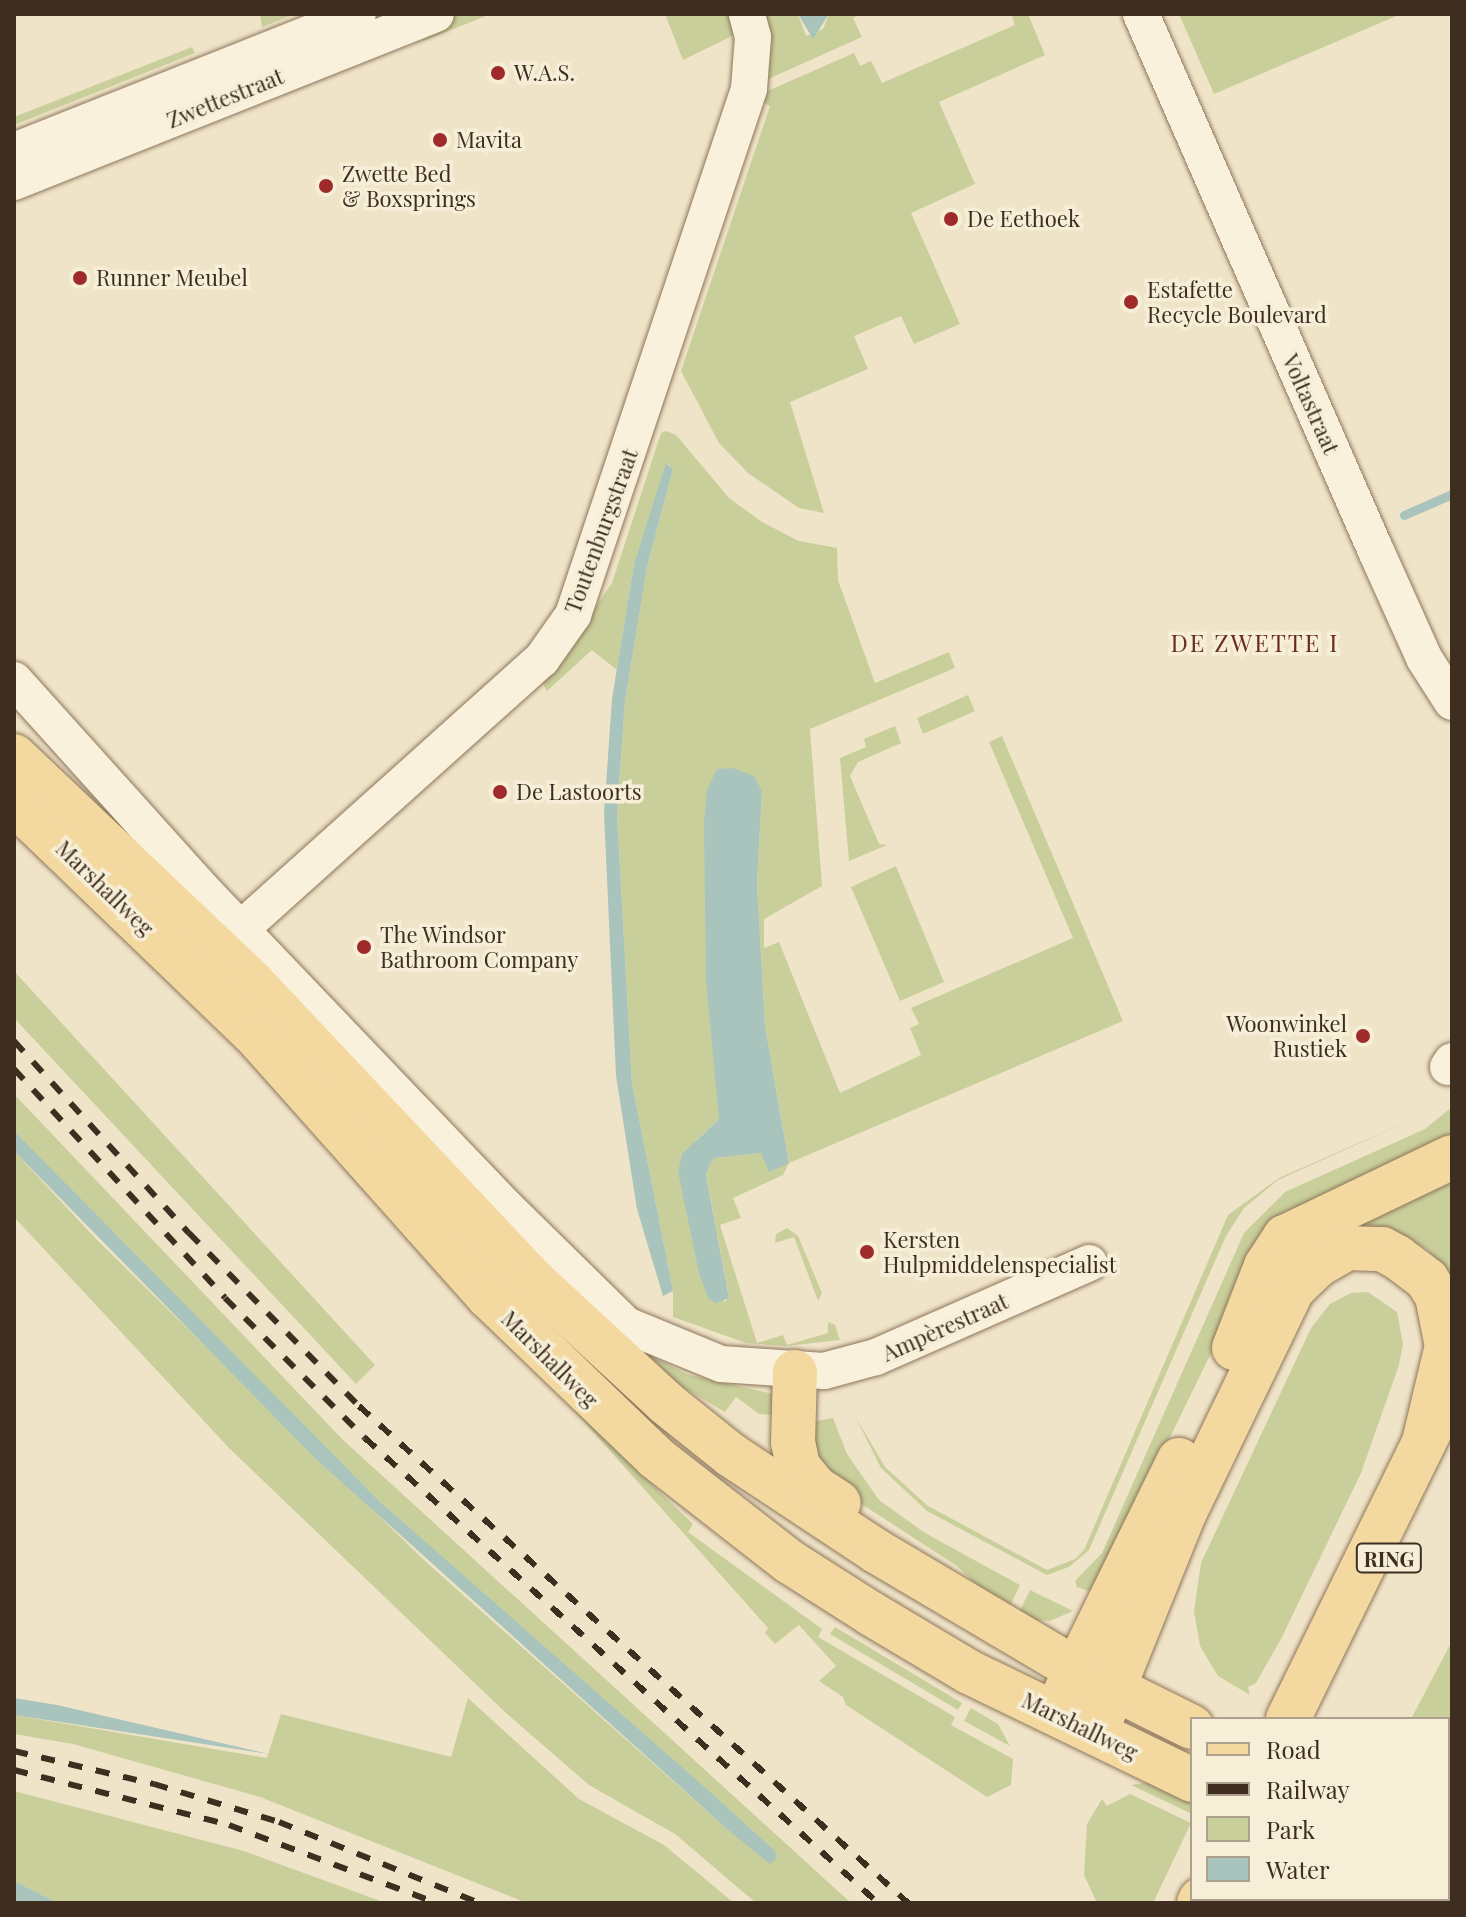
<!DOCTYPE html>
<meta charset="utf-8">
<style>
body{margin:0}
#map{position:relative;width:1466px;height:1917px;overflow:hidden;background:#f0e4c8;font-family:"Playfair Display",serif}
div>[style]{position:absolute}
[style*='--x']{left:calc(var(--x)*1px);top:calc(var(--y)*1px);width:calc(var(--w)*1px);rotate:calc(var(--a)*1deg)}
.green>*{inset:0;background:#c9cf9b}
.water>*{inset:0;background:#a9c4bc}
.stream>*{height:9px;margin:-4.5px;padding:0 4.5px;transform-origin:4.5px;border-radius:4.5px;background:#a9c4bc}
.roads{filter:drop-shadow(0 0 2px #8d765c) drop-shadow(0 0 2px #8d765c)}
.minor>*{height:36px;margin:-18px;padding:0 18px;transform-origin:18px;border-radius:18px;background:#faf1dc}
.major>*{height:44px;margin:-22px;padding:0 22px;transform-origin:22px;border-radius:22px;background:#f3d9a0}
.rail>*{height:6px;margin-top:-3px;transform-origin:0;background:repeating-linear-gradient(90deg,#3d2e20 0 14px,transparent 0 28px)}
.dots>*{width:22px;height:22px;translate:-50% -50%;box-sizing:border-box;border:4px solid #f7eed8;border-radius:50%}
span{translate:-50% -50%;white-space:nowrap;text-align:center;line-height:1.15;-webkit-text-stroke:7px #f7eed8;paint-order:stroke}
.shield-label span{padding:2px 6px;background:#f7eed8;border:2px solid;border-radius:6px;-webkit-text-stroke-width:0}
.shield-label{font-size:20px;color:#3d2e20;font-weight:700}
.poi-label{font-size:22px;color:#3d2e20}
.left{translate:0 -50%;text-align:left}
.right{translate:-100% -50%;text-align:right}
.street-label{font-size:22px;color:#3d2e20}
.neighbourhood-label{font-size:24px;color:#6b2e1e;letter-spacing:2px}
.frame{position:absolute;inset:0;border:16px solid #3d2e20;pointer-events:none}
.legend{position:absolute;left:1190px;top:1717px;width:260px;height:184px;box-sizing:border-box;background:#f7eed8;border:2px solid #ada18e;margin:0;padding:10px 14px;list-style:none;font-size:24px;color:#3d2e20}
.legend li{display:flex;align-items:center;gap:16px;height:40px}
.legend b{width:40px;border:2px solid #ada18e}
</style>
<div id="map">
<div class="green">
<div style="clip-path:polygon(260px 14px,295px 14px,262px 27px)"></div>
<div style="clip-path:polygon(458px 14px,491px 14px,423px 41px,425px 27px)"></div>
<div style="clip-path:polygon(665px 14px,730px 14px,734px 35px,683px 60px)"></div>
<div style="clip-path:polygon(763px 14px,798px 14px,806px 36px,823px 29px,829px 14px,860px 14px,853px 18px,862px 37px,766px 80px)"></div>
<div style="clip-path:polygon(1011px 14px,1028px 14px,1045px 55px,939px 102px,975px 184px,911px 213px,960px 324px,914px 344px,901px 316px,854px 336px,868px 369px,790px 402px,824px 513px,799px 508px,748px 473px,719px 443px,681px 371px,770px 106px,760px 101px,763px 93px,854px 53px,860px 66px,871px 61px,882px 83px,1015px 25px)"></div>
<div style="clip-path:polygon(1179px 14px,1401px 14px,1214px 94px)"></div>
<div style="clip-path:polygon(192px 47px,195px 53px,14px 125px,14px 117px)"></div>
<div style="clip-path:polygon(evenodd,666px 431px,676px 435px,729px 498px,762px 522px,799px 541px,837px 548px,838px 580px,875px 683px,949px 652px,955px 668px,810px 729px,822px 886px,764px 919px,764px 948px,779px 942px,840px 1093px,921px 1055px,910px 1028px,919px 1024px,911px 1008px,1073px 938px,989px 742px,1002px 736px,1123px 1021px,789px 1163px,783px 1175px,733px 1198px,741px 1218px,720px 1225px,757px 1343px,783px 1335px,787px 1345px,828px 1333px,828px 1322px,835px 1325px,840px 1340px,786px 1346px,746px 1343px,673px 1317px,673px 1291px,632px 1083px,617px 813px,625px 701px,647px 567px,673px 469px,667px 463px,634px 564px,617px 670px,592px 650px,547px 691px,543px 683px,612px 583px,661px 433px,666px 431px,762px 791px,757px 884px,765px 1026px,789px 1162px,767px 1162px,762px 1153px,715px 1158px,710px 1164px,706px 1174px,729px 1297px,724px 1302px,695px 1141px,719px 1119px,762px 791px)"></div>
<div style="clip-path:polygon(968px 695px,975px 711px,923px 734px,917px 718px)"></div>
<div style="clip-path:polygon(895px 726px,901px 743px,858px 762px,850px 776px,879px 844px,887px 845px,849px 861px,840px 758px,866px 747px,864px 739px)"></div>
<div style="clip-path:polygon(896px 866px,944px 982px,900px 1001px,851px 887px)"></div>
<div style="clip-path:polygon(14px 971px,375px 1365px,356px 1384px,14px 1018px)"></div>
<div style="clip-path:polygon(14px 1094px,342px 1439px,851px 1903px,756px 1903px,675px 1834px,589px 1785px,507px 1714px,229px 1448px,14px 1217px,14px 1151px,96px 1239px,426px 1562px,727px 1829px,380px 1502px,139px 1263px,14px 1131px)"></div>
<div style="clip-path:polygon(1452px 1107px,1452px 1145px,1256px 1261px,1094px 1593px,1077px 1587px,1075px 1581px,1102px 1553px,1244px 1233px,1285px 1192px,1425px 1129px)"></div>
<div style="clip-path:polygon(1420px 1116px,1278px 1180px,1244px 1208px,1226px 1236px,1089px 1550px,1069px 1567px,1047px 1575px,927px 1511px,881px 1468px,855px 1416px,885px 1467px,928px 1506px,1047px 1570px,1075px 1559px,1084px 1550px,1228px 1215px,1279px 1178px)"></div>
<div style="clip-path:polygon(1452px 1165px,1452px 1278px,1427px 1249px,1388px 1227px,1342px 1226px)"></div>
<div style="clip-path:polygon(787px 1228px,798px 1236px,822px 1293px,818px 1301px,794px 1237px,775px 1243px,776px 1234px)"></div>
<div style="clip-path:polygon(1368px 1292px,1397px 1312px,1403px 1344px,1399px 1365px,1361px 1473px,1281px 1639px,1256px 1683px,1248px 1687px,1250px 1695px,1218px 1676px,1200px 1646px,1194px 1611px,1201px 1563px,1311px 1328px,1330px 1304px,1351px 1293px)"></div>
<div style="clip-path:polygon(619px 1339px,686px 1374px,773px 1394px,782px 1415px,759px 1414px,736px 1397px,725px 1412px,649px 1367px)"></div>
<div style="clip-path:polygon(563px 1398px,693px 1524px,688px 1532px,822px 1629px,818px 1637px,955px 1717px,951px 1725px,1013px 1759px,1011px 1785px,987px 1797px,846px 1705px,843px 1697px,819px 1681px,836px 1666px,799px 1625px,775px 1644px,765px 1633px,768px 1628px)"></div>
<div style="clip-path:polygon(833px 1418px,847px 1454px,879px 1500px,925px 1533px,1020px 1585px,1006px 1614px,957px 1566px,826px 1481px,805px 1423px)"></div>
<div style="clip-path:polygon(1030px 1590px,1073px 1611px,1050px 1621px,1016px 1619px)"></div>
<div style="clip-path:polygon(835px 1627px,962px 1703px,958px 1710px,830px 1634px)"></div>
<div style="clip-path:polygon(1452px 1641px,1452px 1745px,1448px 1752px,1448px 1719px,1411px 1719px)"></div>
<div style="clip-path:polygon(468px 1698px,579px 1799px,664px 1845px,734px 1903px,527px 1903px,260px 1797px,73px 1744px,14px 1734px,14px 1715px,267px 1758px,281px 1714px,451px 1757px)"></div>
<div style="clip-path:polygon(971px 1708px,998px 1724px,1010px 1746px,964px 1721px)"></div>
<div style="clip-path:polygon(1151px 1782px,1192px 1796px,1192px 1814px,1131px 1785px)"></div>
<div style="clip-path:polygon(14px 1791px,244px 1851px,386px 1903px,58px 1903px,14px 1881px)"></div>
<div style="clip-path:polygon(1130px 1794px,1191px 1823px,1153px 1903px,1097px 1903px,1084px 1875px,1087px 1824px,1102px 1799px,1107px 1806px)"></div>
</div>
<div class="water">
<div style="clip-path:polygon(798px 14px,829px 14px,813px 39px)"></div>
<div style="clip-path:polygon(666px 463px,673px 469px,647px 567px,625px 701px,617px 813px,632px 1083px,673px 1291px,663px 1296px,637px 1209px,616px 1076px,604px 813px,612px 699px,634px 564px)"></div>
<div style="clip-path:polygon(732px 768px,754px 776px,762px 791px,757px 884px,765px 1026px,789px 1163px,769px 1172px,761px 1153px,715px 1158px,710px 1164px,706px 1175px,729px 1298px,716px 1303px,708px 1298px,699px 1273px,678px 1172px,682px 1154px,719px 1119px,706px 981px,704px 822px,707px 790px,717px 769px)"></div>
<div style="clip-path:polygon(14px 1131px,380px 1502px,700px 1783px,775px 1851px,777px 1858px,770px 1864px,727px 1829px,315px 1458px,14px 1151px)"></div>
<div style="clip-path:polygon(14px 1698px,57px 1705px,269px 1754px,14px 1715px)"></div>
<div style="clip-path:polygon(14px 1881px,58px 1903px,14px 1903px)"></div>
</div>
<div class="stream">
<div style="--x:1404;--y:515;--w:52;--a:-23.6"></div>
</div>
<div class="roads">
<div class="minor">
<div style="--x:1141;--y:14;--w:586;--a:66.37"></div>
<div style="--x:1376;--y:551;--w:117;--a:65.8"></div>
<div style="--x:1424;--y:658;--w:52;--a:57.5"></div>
<div style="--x:14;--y:151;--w:370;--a:-21.7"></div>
<div style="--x:14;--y:182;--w:454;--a:-21.7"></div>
<div style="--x:14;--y:680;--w:280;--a:48"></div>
<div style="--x:201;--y:888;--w:443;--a:46.3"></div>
<div style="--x:507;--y:1208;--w:167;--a:44.5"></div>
<div style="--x:626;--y:1325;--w:103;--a:22.3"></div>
<div style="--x:721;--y:1364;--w:103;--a:3.9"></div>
<div style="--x:824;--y:1371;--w:54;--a:-15.1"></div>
<div style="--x:876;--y:1357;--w:233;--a:-23.8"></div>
<div style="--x:243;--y:927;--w:402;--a:-41.9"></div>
<div style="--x:542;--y:659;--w:54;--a:-54.8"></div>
<div style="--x:573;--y:615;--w:555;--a:-71.5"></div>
<div style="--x:749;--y:89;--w:52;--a:-85.6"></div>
<div style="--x:753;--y:37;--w:24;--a:-105"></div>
<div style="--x:1448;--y:1067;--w:7;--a:-56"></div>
</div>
<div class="major">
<div style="--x:14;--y:756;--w:328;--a:43.5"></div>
<div style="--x:252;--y:982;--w:411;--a:46.7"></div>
<div style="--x:534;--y:1281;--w:180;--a:42.7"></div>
<div style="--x:666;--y:1403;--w:83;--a:38.7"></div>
<div style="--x:731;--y:1455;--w:174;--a:33.5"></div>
<div style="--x:876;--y:1551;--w:234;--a:30.6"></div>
<div style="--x:1077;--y:1670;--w:128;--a:26.4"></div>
<div style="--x:14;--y:803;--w:340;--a:43.9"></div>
<div style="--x:259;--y:1039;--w:346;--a:48.3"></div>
<div style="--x:489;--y:1297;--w:231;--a:43.9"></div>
<div style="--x:655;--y:1457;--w:171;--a:37.9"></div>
<div style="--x:790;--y:1562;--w:95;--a:32.5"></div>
<div style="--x:870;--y:1613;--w:115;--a:30.8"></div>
<div style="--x:969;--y:1672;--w:248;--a:25.8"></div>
<div style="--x:1234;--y:1348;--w:88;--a:-68.7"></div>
<div style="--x:1266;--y:1266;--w:35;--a:-57"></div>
<div style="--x:1285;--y:1237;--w:185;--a:-25.6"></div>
<div style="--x:795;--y:1372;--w:70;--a:91.6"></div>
<div style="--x:793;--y:1442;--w:25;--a:78"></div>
<div style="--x:798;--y:1466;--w:28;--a:51"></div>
<div style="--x:816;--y:1488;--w:27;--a:33"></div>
<div style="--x:1063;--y:1697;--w:264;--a:-63.9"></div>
<div style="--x:1102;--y:1717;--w:221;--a:-68"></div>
<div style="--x:1185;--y:1512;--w:248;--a:-64.2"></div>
<div style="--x:1293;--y:1289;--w:35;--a:-44"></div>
<div style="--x:1318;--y:1265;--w:34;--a:-30"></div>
<div style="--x:1347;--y:1248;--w:35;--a:2"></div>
<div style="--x:1382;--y:1249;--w:17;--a:28"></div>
<div style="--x:1397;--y:1257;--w:38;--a:37"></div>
<div style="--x:1427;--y:1280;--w:19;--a:58"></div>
<div style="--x:1437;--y:1296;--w:51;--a:78.7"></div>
<div style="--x:1447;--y:1346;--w:99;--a:103.5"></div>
<div style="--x:1288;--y:1719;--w:338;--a:-63.8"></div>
<div style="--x:1448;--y:1800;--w:9;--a:-63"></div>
<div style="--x:1448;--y:1850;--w:5;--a:37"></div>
<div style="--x:1435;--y:1899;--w:8;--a:30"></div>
<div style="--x:1199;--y:1903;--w:4;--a:-63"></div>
</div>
</div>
<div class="rail">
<div style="--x:14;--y:1041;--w:260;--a:47.7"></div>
<div style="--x:189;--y:1233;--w:243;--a:45.5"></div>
<div style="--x:359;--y:1406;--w:741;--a:42.15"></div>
<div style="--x:14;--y:1069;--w:311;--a:47.3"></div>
<div style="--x:225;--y:1298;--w:198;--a:45"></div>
<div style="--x:365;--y:1438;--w:692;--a:42.19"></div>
<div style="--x:14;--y:1751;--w:144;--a:13.3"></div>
<div style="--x:154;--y:1784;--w:131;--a:16.9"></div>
<div style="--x:279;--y:1822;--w:216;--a:22"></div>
<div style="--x:14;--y:1770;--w:222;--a:14.3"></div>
<div style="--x:229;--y:1825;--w:222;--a:20.6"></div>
</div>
<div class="dots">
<div style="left:498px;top:73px;background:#9e2a2b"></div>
<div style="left:440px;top:140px;background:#9e2a2b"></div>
<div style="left:326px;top:186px;background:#9e2a2b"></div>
<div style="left:951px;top:219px;background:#9e2a2b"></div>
<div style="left:80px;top:278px;background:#9e2a2b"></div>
<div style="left:1131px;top:302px;background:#9e2a2b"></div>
<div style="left:500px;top:792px;background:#9e2a2b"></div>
<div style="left:364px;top:947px;background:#9e2a2b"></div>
<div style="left:1363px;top:1036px;background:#9e2a2b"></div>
<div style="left:867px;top:1252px;background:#9e2a2b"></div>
</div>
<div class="shield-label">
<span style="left:1389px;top:1558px">RING</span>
</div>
<div class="poi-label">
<span class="left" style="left:514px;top:73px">W.A.S.</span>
<span class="left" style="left:456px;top:140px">Mavita</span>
<span class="left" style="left:342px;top:186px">Zwette Bed<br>&amp; Boxsprings</span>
<span class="left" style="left:967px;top:219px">De Eethoek</span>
<span class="left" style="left:96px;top:278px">Runner Meubel</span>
<span class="left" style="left:1147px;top:302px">Estafette<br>Recycle Boulevard</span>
<span class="left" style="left:516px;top:792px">De Lastoorts</span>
<span class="left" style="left:380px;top:947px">The Windsor<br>Bathroom Company</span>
<span class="right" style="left:1347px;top:1036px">Woonwinkel<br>Rustiek</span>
<span class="left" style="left:883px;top:1252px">Kersten<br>Hulpmiddelenspecialist</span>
</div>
<div class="street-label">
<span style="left:225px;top:98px;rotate:-22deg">Zwettestraat</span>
<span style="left:1311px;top:404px;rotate:66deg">Voltastraat</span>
<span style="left:601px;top:531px;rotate:-70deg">Toutenburgstraat</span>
<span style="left:105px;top:888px;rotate:44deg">Marshallweg</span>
<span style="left:945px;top:1327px;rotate:-24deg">Ampèrestraat</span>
<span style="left:550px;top:1359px;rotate:45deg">Marshallweg</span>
<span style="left:1080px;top:1726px;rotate:26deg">Marshallweg</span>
</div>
<div class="neighbourhood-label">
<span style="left:1255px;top:643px">DE ZWETTE I</span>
</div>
<div class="frame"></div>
<ul class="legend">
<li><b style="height:10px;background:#f3d9a0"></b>Road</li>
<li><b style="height:10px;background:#3d2e20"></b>Railway</li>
<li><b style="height:22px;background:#c9cf9b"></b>Park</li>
<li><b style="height:22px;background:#a9c4bc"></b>Water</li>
</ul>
</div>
